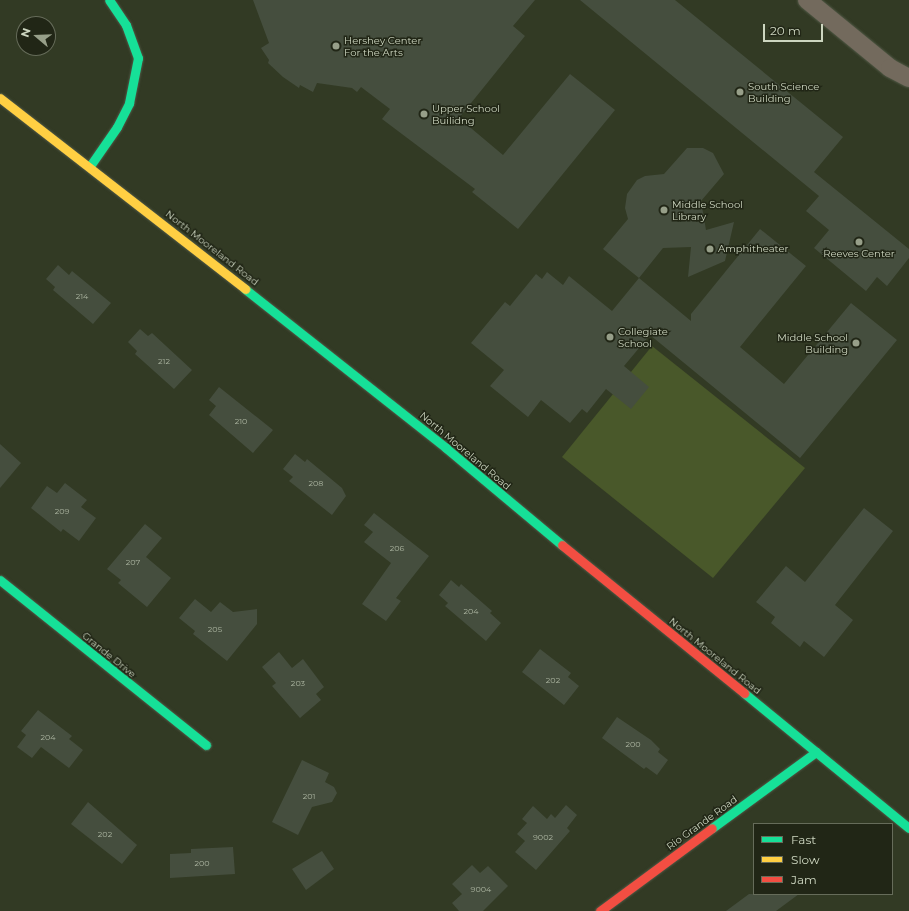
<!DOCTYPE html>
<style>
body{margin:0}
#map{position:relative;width:909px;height:911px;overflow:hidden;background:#323a24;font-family:Montserrat,sans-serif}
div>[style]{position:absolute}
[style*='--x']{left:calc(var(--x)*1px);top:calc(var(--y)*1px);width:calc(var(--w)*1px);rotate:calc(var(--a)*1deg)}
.green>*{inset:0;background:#49582a}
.building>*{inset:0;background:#454e3e}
.roads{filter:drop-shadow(0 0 1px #505845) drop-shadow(0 0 1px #505845)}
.street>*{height:18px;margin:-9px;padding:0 9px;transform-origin:9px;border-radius:9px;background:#736a5d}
.fast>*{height:9px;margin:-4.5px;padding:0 4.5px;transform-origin:4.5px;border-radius:4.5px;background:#16e098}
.slow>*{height:9px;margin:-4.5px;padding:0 4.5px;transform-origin:4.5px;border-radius:4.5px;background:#ffcf43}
.jam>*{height:9px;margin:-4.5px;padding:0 4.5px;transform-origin:4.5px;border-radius:4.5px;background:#f24e42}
.dots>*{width:11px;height:11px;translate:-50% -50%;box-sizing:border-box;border:2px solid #212616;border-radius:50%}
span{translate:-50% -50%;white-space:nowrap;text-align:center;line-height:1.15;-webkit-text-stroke:3px #212616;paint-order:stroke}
.number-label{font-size:8px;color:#abb4a0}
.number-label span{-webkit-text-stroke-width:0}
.poi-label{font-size:10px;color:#cdd6c0}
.left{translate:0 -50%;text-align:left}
.right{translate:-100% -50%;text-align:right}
.street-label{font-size:10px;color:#cdd6c0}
.legend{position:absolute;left:753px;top:823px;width:140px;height:72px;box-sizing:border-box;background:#212616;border:1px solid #666c5a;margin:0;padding:5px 7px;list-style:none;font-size:12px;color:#cdd6c0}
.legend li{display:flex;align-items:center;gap:8px;height:20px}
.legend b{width:20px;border:1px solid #666c5a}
.north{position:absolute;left:16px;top:16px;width:40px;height:40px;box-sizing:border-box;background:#212616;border:1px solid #666c5a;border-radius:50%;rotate:289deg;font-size:11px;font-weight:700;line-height:16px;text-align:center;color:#cdd6c0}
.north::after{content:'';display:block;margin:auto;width:14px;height:18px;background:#979f89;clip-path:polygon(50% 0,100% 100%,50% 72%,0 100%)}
.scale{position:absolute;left:763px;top:24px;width:60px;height:18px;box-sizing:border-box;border:2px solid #cdd6c0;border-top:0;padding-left:5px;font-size:12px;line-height:14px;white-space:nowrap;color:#cdd6c0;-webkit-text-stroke:3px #212616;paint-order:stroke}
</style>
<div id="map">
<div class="green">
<div style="clip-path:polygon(652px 346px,805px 468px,713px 578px,562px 457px)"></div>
</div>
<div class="building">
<div style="clip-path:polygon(253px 0,535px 0,513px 26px,525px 36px,459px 118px,503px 155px,570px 74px,615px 110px,518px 229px,472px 192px,475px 189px,382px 119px,390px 109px,361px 87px,357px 92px,352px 88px,317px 83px,313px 92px,300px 85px,299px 88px,283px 77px,268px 63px,269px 60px,261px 48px,269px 43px)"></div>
<div style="clip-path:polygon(580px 0,675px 0,843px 137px,814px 172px,909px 249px,909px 258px,887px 286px,877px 277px,866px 291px,814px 248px,829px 230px,806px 211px,819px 196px)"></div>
<div style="clip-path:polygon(687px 148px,703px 148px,713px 153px,724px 174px,701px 201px,706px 230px,734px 222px,725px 261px,688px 277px,691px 247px,663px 248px,639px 278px,691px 321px,691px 314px,760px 229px,806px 266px,740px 347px,784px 384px,851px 303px,897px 340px,800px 458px,650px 335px,624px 366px,649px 387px,631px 409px,606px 389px,587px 413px,582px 409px,570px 423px,541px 400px,528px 417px,490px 386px,504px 370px,471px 343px,505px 302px,510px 306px,536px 274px,542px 279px,547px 272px,563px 285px,569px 276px,612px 311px,639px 278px,603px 249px,628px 219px,625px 208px,627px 194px,637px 180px,645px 176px,664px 174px)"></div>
<div style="clip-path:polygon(58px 265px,69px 275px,72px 271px,111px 303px,93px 324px,53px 290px,55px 287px,46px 279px)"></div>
<div style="clip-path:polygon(140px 329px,148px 336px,152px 333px,192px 370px,174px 389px,135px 354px,137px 351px,128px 342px)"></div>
<div style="clip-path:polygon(219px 387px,273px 430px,253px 453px,209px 415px,216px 406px,209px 400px)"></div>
<div style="clip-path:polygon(0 444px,21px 463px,0 488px)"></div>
<div style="clip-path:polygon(295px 454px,305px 462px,307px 459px,342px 488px,346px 496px,332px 515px,289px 481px,293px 477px,283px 469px)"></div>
<div style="clip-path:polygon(65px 483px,87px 500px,81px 507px,96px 518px,79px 541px,63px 529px,61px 532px,31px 508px,47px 486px,57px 493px)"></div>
<div style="clip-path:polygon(864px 508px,893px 531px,835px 605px,853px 620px,824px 657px,804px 641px,800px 647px,771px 623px,775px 617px,756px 602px,786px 566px,805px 582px)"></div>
<div style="clip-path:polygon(374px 513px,429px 556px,396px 598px,401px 601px,386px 621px,362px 604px,391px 563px,364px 542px,373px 532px,364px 525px)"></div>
<div style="clip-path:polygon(145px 524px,162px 538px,146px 557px,171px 578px,147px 607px,118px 583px,121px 580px,107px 569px)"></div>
<div style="clip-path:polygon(451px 580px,459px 587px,461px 584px,492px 611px,490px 613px,501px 623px,486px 641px,445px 606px,448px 603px,439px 595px)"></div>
<div style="clip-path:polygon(195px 599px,211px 612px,220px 602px,233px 612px,257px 609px,257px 624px,227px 661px,193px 634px,195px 631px,179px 618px)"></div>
<div style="clip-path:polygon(540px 649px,571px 673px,568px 677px,579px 686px,564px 705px,522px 672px)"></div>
<div style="clip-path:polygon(279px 652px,292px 668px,303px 659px,324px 687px,316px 694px,321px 700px,300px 718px,272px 686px,276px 683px,262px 667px)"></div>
<div style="clip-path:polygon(38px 710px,72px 736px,69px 739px,83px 750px,69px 768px,41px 747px,32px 758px,17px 747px,26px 735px,21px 731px)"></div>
<div style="clip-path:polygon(617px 717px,651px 740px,660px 749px,658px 752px,668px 760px,657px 775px,646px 767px,644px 769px,602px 738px)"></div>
<div style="clip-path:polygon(302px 760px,329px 773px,325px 782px,334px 787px,337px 793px,332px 802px,312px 807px,298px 835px,272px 822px)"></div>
<div style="clip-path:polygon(88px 802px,137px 845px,122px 864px,71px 824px)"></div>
<div style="clip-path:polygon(566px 805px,577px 815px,567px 828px,570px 831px,536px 870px,515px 852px,525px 841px,517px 834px,527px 823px,522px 819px,533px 806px,547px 819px,551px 814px,555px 818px)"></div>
<div style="clip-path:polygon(233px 847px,235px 874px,170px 878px,170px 854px,191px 853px,191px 849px)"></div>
<div style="clip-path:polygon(322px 851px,334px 869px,306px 890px,292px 869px)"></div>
<div style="clip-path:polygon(472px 865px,480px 873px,488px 866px,508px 886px,483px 911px,459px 911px,452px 903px,462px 894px,452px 884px)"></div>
<div style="clip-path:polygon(749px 894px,799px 894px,776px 911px,726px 911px)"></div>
</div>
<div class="roads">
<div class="street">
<div style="--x:807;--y:0;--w:107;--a:39.3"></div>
<div style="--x:890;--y:68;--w:21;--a:28"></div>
</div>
<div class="fast">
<div style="--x:90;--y:166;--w:47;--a:-55.3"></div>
<div style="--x:117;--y:127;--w:27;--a:-63"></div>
<div style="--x:129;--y:103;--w:46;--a:-78.7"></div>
<div style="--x:138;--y:58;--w:35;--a:-110"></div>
<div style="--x:126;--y:25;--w:30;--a:-124"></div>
<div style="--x:245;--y:289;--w:256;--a:38.3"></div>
<div style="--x:446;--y:448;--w:151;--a:39.9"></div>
<div style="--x:0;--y:580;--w:264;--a:38.7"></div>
<div style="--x:744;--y:693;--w:213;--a:39.3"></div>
<div style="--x:712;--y:828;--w:129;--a:-36.2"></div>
</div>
<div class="slow">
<div style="--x:0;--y:98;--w:311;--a:37.9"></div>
</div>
<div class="jam">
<div style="--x:562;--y:545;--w:235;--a:39.1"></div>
<div style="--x:600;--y:911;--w:139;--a:-36.5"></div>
</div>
</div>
<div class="dots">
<div style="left:336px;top:46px;background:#979f89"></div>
<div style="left:740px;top:92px;background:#979f89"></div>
<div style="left:424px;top:114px;background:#979f89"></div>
<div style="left:664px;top:210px;background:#979f89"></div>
<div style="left:859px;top:242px;background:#979f89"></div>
<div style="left:710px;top:249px;background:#979f89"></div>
<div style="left:610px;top:337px;background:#979f89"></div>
<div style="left:856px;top:343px;background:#979f89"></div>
</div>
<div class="number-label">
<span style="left:82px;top:297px">214</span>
<span style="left:164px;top:362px">212</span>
<span style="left:241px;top:422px">210</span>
<span style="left:316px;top:484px">208</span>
<span style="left:62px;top:512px">209</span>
<span style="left:397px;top:549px">206</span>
<span style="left:133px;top:563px">207</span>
<span style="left:471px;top:612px">204</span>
<span style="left:215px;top:630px">205</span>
<span style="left:553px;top:681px">202</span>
<span style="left:298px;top:684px">203</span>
<span style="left:48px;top:738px">204</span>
<span style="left:633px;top:745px">200</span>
<span style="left:309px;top:797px">201</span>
<span style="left:105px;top:835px">202</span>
<span style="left:543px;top:838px">9002</span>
<span style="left:202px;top:864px">200</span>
<span style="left:481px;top:890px">9004</span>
</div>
<div class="poi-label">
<span class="left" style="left:344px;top:46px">Hershey Center<br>For the Arts</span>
<span class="left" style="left:748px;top:92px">South Science<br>Building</span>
<span class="left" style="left:432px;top:114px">Upper School<br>Builidng</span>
<span class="left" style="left:672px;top:210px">Middle School<br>Library</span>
<span class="left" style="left:718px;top:249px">Amphitheater</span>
<span style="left:859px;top:254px">Reeves Center</span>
<span class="left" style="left:618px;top:337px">Collegiate<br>School</span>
<span class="right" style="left:848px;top:343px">Middle School<br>Building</span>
</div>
<div class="street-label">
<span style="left:212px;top:248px;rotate:38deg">North Mooreland Road</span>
<span style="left:465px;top:451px;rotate:40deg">North Mooreland Road</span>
<span style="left:109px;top:655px;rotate:39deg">Grande Drive</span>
<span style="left:715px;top:656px;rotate:39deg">North Mooreland Road</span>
<span style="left:702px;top:823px;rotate:-36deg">Rio Grande Road</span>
</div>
<ul class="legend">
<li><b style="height:5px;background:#16e098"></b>Fast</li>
<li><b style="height:5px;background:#ffcf43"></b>Slow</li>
<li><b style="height:5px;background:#f24e42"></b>Jam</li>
</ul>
<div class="north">N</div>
<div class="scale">20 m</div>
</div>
